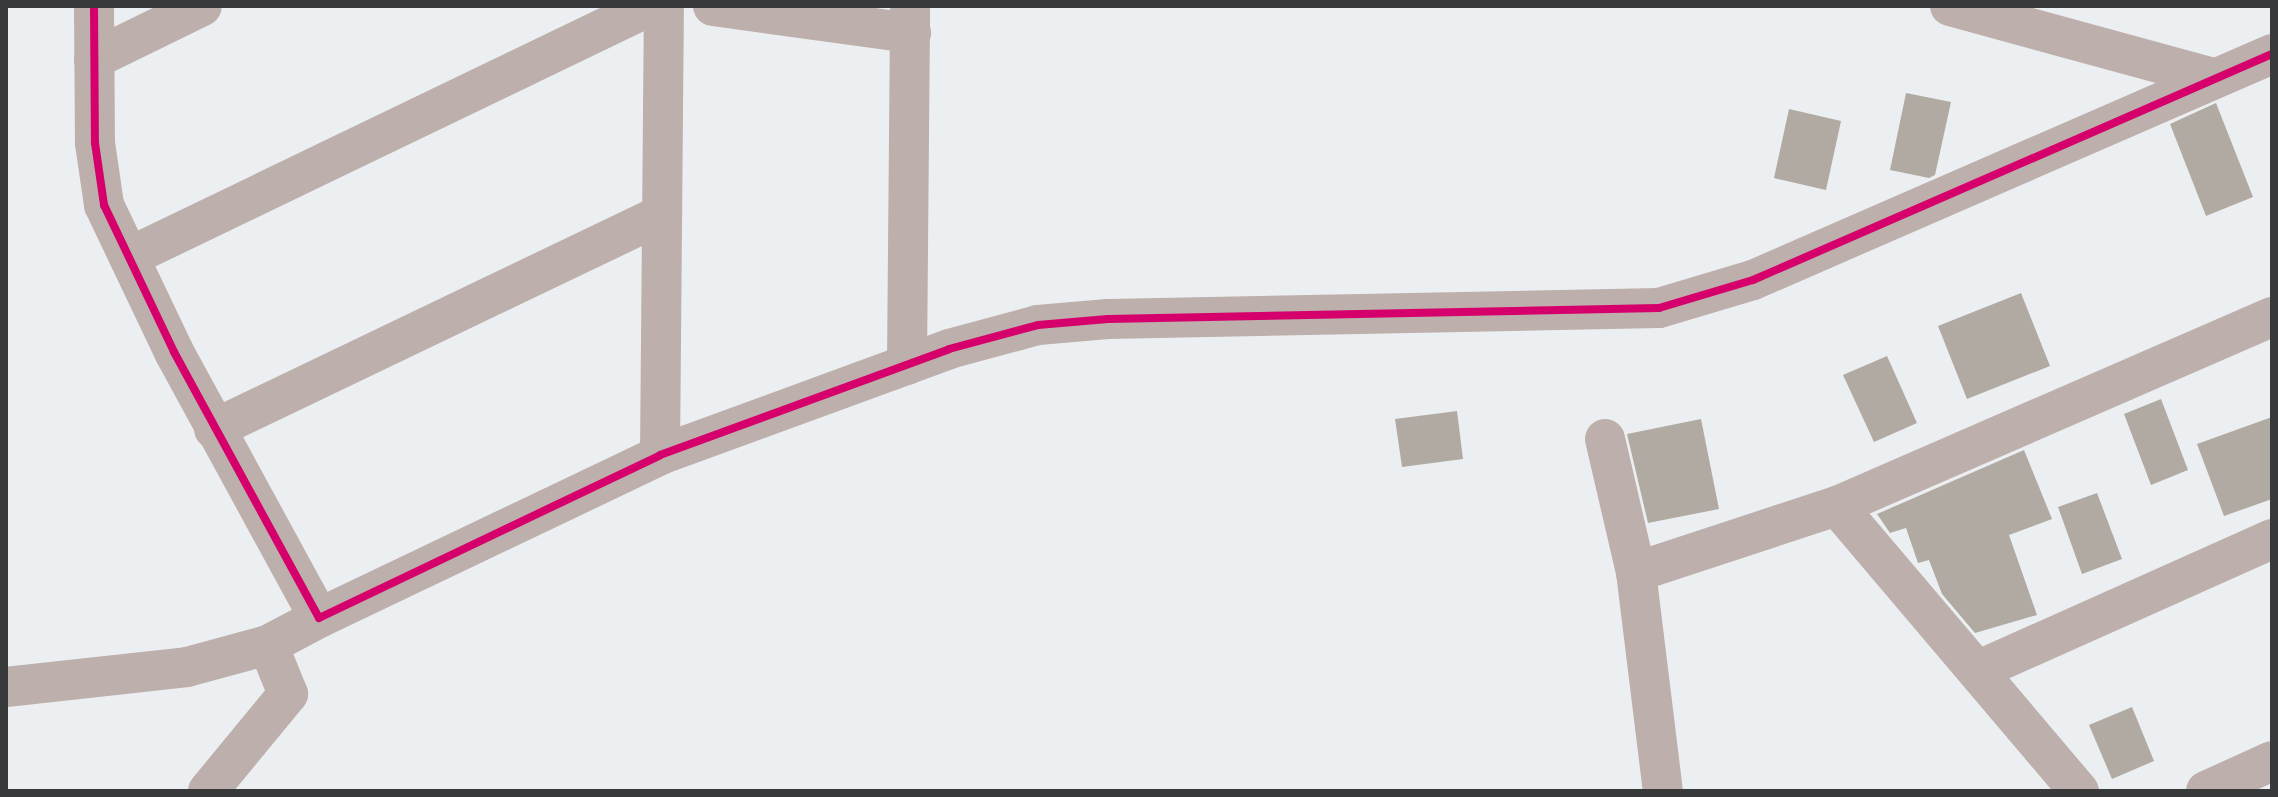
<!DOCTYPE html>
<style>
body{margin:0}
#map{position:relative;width:2278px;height:797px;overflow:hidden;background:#eceff2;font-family:Helvetica,sans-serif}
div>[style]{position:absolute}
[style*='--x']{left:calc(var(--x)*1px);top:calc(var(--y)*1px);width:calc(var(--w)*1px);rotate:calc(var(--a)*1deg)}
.building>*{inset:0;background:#b0aaa2}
.minor>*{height:40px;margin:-20px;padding:0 20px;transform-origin:20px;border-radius:20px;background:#bdafab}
.cycleway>*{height:8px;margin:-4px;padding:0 4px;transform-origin:4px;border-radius:4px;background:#d6006c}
span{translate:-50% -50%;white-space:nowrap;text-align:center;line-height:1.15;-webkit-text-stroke:8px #fff;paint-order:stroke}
.frame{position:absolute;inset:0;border:8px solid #37393b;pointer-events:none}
</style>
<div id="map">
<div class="building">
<div style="clip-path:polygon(1906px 93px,1951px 102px,1935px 175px,1929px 178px,1890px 170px)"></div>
<div style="clip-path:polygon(2216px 103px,2253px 197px,2206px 216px,2170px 124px)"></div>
<div style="clip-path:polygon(1789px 109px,1841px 121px,1826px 190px,1774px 178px)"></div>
<div style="clip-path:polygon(2021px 293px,2050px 366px,1967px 399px,1938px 326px)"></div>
<div style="clip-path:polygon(1887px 356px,1917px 423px,1874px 442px,1843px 375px)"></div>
<div style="clip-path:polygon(2161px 399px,2188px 470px,2151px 485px,2124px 414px)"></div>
<div style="clip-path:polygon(1457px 411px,1463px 459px,1402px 467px,1395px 419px)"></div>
<div style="clip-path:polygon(2272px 417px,2272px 499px,2224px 516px,2197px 444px)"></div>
<div style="clip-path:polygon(1701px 419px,1719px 509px,1648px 523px,1627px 434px)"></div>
<div style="clip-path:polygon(2024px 450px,2052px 519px,2009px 535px,2037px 615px,1975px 633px,1942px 594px,1929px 560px,1918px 563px,1906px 528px,1890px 533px,1877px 514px)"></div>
<div style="clip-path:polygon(2097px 493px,2122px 559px,2082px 574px,2058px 507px)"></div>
<div style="clip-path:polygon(2132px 707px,2154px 761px,2112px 779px,2089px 725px)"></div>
</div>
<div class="minor">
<div style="--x:94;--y:6;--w:137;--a:89.6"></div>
<div style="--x:95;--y:143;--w:63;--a:81.7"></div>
<div style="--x:104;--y:205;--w:163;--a:64.5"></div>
<div style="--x:174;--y:352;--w:303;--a:61.4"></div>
<div style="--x:319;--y:618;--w:378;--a:-25.5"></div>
<div style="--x:660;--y:455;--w:308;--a:-20.1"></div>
<div style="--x:949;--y:349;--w:92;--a:-15.1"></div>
<div style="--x:1038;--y:325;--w:70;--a:-4.9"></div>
<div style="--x:1108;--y:319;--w:551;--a:-1.14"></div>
<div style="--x:1659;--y:308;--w:98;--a:-16.6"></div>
<div style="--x:1753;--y:280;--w:566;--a:-23.53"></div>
<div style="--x:713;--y:6;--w:200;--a:7.8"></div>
<div style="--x:1950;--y:6;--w:274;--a:15.3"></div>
<div style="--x:94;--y:59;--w:120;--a:-26.1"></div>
<div style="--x:129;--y:257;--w:578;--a:-25.72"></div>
<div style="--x:907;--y:365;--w:359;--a:-89.5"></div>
<div style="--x:214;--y:429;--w:497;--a:-25.6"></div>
<div style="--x:1605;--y:439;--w:137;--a:76.9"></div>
<div style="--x:1636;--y:572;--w:221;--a:83"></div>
<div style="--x:660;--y:455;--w:449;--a:-89.5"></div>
<div style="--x:1837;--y:506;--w:374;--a:49.7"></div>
<div style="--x:1636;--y:572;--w:212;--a:-18.2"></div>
<div style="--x:1837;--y:506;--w:474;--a:-23.5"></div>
<div style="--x:1979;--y:670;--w:321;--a:-24.1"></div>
<div style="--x:6;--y:687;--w:182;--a:-6.3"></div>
<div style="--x:187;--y:667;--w:84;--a:-15.2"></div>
<div style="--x:268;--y:645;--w:58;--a:-27.9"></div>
<div style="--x:208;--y:791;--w:126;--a:-50.5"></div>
<div style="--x:288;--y:694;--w:53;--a:-112.2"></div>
<div style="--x:2206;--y:791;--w:72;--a:-24.4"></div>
</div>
<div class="cycleway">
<div style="--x:94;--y:6;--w:137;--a:89.6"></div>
<div style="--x:95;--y:143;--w:63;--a:81.7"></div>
<div style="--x:104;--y:205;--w:163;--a:64.5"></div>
<div style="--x:174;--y:352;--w:303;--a:61.4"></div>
<div style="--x:319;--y:618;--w:378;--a:-25.5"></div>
<div style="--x:660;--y:455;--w:308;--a:-20.1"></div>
<div style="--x:949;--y:349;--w:92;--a:-15.1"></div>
<div style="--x:1038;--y:325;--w:70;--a:-4.9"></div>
<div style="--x:1108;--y:319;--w:551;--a:-1.14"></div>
<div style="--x:1659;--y:308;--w:98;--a:-16.6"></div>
<div style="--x:1753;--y:280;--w:566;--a:-23.53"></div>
</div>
<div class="frame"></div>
</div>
